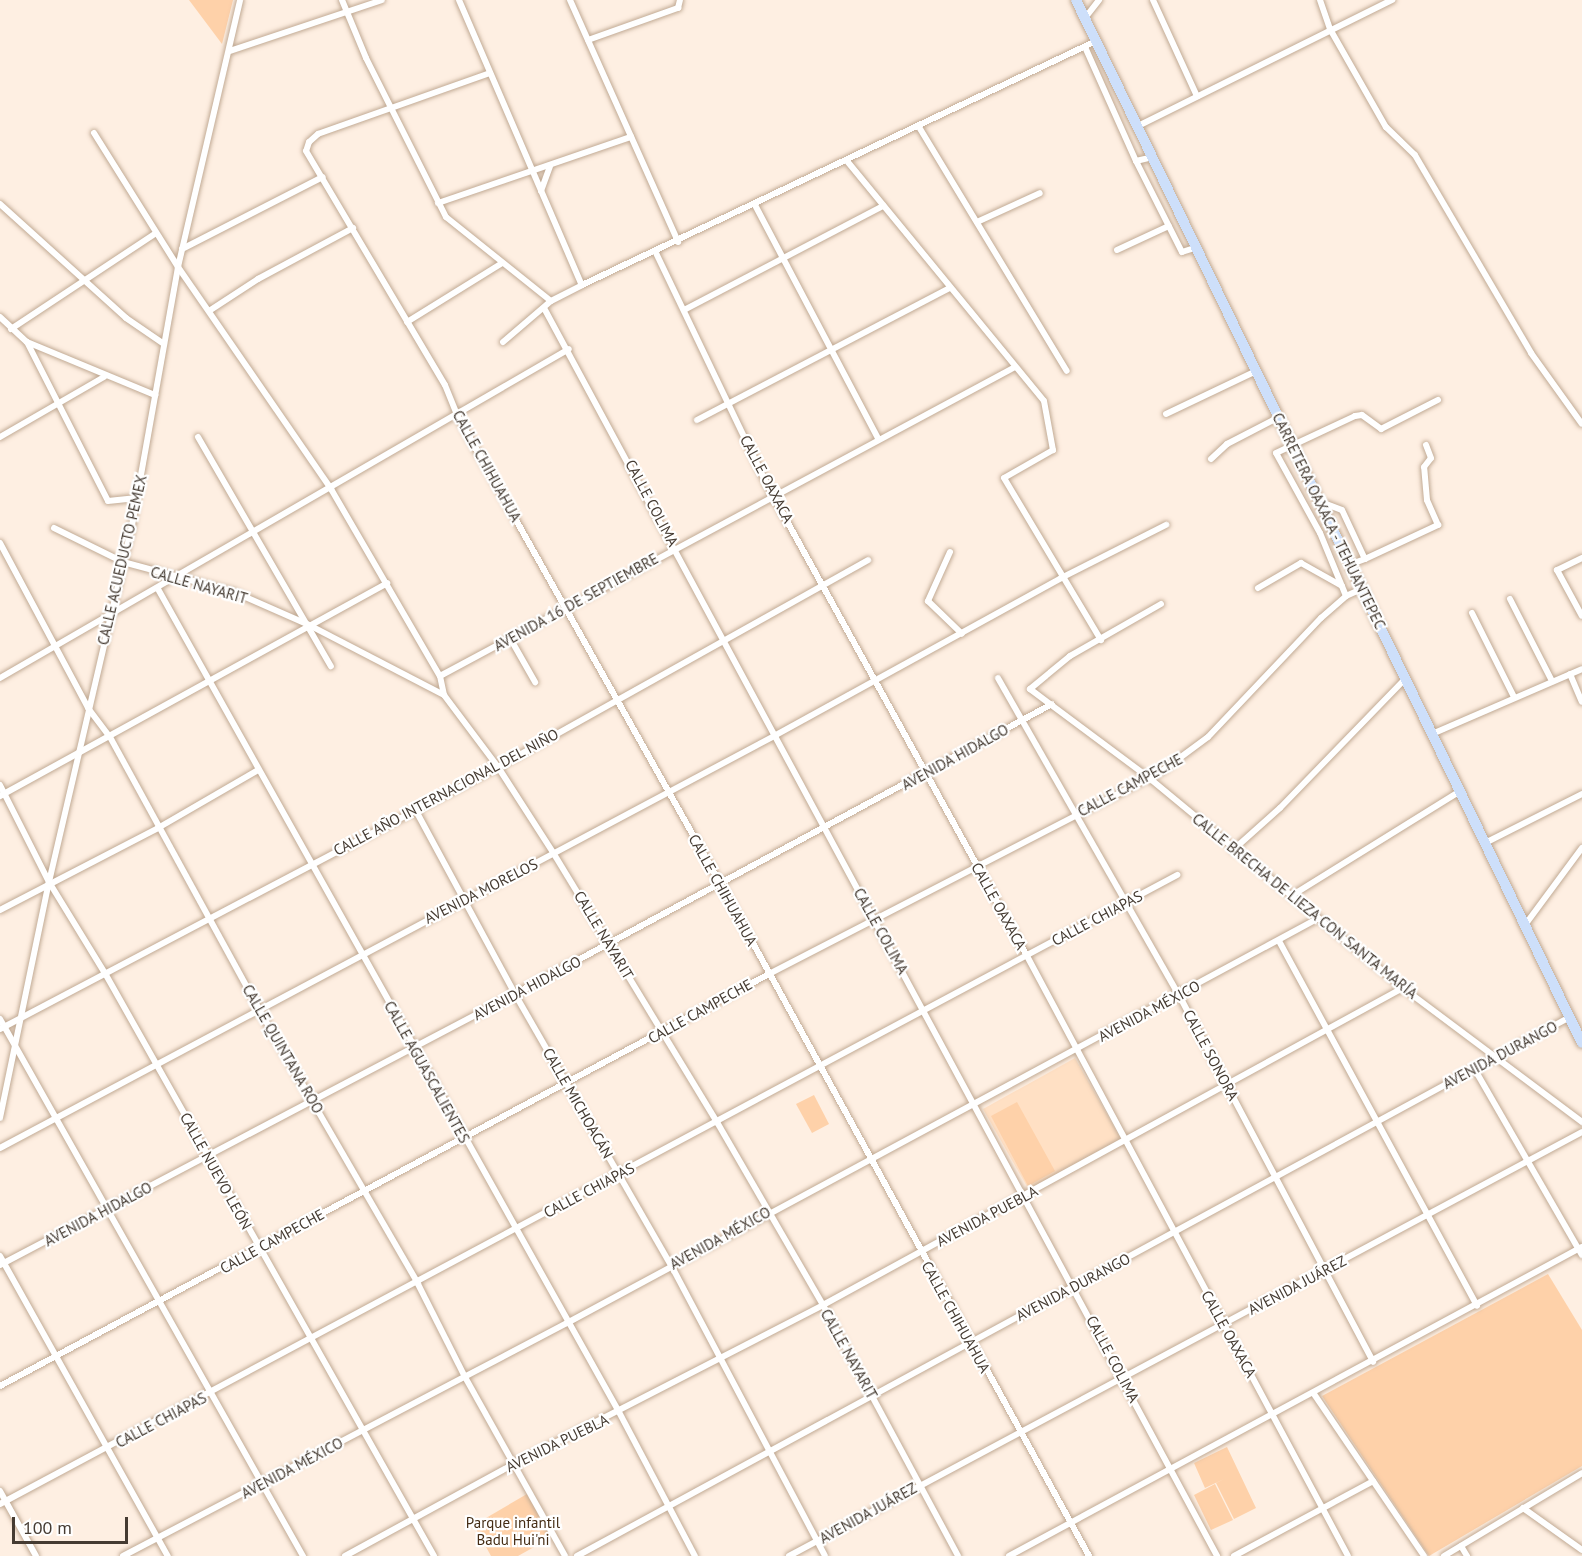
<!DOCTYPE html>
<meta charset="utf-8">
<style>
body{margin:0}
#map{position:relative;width:1582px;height:1556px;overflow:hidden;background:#feefe2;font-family:"PT Sans",sans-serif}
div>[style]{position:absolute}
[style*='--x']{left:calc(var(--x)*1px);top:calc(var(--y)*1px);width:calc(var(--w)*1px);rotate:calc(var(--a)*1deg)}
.built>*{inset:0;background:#ffe0c4}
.green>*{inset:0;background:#fed1a9}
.roads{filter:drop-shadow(0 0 2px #c1aa94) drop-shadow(0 0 2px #c1aa94)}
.street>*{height:6px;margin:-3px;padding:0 3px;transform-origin:3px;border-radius:3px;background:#fff}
.primary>*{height:10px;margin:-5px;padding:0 5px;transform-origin:5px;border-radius:5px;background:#cddffa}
span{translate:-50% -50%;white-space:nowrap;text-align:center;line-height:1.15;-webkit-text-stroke:4.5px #fff;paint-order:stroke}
.street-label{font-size:15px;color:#453b32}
.park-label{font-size:15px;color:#442c14}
.scale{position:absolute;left:12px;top:1517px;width:116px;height:27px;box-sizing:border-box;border:3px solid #453b32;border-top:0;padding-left:8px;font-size:18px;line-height:21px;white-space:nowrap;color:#453b32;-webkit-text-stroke:4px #fff;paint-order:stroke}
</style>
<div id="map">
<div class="built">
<div style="clip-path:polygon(1075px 1058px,1122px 1141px,1029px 1190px,983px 1109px)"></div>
</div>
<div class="green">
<div style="clip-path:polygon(189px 0,233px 0,222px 44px)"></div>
<div style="clip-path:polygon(814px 1095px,829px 1124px,812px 1133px,796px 1104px)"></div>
<div style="clip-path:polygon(1017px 1102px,1055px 1171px,1028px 1186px,991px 1116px)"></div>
<div style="clip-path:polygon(1548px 1274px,1582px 1330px,1582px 1466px,1429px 1556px,1322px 1396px)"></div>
<div style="clip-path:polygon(1227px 1447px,1256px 1508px,1234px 1519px,1216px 1483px,1224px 1479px,1205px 1488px,1194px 1463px)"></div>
<div style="clip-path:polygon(1215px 1484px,1233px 1520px,1211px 1530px,1194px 1495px)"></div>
<div style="clip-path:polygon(527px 1494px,552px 1537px,518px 1556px,491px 1556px,474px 1525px)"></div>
</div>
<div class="roads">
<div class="street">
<div style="--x:342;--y:0;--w:63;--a:67.5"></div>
<div style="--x:366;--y:58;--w:178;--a:63.3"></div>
<div style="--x:446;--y:217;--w:134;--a:38.7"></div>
<div style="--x:459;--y:0;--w:310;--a:66.7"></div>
<div style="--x:570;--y:0;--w:265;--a:65.9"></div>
<div style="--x:1153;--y:0;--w:106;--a:65.4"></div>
<div style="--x:1320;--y:0;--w:31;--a:71"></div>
<div style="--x:1330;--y:29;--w:113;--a:60.3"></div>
<div style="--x:1386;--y:127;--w:40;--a:44"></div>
<div style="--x:1415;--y:155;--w:229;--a:59.6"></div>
<div style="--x:1531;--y:353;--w:87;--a:54.3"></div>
<div style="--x:1085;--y:18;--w:23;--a:-52"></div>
<div style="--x:588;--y:40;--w:96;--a:-19.6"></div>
<div style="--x:678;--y:8;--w:8;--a:-76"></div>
<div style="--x:1085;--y:47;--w:125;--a:65.9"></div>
<div style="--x:1136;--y:161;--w:18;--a:-13"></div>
<div style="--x:230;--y:51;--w:160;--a:-18.5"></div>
<div style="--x:490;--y:73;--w:182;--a:160.5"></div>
<div style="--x:318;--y:134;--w:12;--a:138"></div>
<div style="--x:309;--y:142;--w:9;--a:108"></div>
<div style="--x:306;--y:151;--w:272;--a:59.3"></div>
<div style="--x:445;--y:385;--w:32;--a:68"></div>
<div style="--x:457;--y:415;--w:537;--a:60.67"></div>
<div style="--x:720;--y:883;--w:768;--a:61.26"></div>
<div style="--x:1138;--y:126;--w:284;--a:-26.4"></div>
<div style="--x:919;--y:127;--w:285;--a:58.8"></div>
<div style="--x:94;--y:133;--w:158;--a:57.9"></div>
<div style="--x:178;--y:267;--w:270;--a:55.4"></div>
<div style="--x:331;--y:489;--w:216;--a:59.8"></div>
<div style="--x:440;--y:676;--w:19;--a:78"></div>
<div style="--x:847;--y:161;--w:310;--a:50.6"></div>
<div style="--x:1044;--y:401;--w:50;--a:79.6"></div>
<div style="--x:1053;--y:450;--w:56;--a:150.3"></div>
<div style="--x:1004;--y:478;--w:189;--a:59.1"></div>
<div style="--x:1136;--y:161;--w:102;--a:63.2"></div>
<div style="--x:1182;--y:252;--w:16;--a:-18"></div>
<div style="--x:541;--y:191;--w:27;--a:-70"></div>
<div style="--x:438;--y:203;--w:204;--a:-18.9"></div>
<div style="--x:0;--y:204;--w:170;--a:42.1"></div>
<div style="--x:126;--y:318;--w:46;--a:34.4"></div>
<div style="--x:755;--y:205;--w:263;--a:62.2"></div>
<div style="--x:977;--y:222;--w:69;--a:-24.7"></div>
<div style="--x:182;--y:249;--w:158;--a:-27.1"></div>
<div style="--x:1117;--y:250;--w:57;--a:-24.8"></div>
<div style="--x:656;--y:253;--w:257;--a:64.4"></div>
<div style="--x:767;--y:485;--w:538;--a:61.1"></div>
<div style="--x:1027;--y:956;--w:680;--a:61.85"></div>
<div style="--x:544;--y:308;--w:1418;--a:61.66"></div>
<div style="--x:684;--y:310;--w:225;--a:-27.6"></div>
<div style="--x:209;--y:311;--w:59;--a:-33.1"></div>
<div style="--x:258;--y:279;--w:108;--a:-28.2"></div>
<div style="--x:0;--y:317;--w:37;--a:43"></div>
<div style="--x:27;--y:342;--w:139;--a:22.5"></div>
<div style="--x:407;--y:322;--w:112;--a:-31.8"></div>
<div style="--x:11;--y:329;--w:174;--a:-33.5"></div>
<div style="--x:27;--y:342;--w:178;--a:63"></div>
<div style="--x:108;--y:501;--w:29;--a:-6"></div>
<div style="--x:503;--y:342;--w:63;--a:-40.5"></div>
<div style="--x:551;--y:301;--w:35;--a:-27"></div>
<div style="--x:582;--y:285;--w:569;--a:-25.39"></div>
<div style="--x:1166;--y:414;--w:100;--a:-25.5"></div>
<div style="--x:697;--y:420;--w:285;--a:-27.6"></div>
<div style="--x:0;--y:437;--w:120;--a:-30"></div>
<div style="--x:198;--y:437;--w:265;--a:59.9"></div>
<div style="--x:1211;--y:459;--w:22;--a:-43"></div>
<div style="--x:1227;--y:444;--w:59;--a:-27.4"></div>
<div style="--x:1321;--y:502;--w:22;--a:21"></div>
<div style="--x:1342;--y:510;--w:54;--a:64.9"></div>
<div style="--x:1365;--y:559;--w:15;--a:160"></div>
<div style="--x:54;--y:528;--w:77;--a:26.2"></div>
<div style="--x:123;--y:562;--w:115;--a:15.1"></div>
<div style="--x:234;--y:592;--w:82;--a:23.7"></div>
<div style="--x:309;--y:625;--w:152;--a:27.4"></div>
<div style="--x:444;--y:695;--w:90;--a:53.1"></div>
<div style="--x:498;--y:767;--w:103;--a:57.2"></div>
<div style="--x:554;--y:854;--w:314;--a:58.7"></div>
<div style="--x:717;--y:1122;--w:211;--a:59.9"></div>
<div style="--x:823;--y:1305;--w:285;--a:61.7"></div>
<div style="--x:0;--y:543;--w:187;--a:61.9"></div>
<div style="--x:88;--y:708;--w:36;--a:53"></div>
<div style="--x:110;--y:737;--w:312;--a:61.3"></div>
<div style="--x:260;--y:1011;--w:315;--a:59.9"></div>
<div style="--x:418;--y:1284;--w:104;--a:63.2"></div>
<div style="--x:465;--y:1377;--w:205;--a:60.8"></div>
<div style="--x:950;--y:552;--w:54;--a:114.2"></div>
<div style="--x:928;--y:601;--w:47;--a:44.1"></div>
<div style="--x:1582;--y:558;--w:28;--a:154"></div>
<div style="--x:1557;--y:570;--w:52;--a:61.5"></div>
<div style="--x:1365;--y:559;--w:81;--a:-25"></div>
<div style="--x:1438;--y:525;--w:27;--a:-114"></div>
<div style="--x:1427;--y:500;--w:33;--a:-95"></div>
<div style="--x:1424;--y:467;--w:11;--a:-52"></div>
<div style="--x:1431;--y:458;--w:14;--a:-111"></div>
<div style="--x:1258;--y:588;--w:50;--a:-30.2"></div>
<div style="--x:1301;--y:563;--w:47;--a:29.3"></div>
<div style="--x:158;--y:589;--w:943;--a:60.74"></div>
<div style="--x:619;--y:1412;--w:163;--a:62.2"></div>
<div style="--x:1346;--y:596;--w:68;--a:-112.4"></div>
<div style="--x:1320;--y:533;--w:91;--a:-118.8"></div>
<div style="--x:1276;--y:453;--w:87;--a:-25.1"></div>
<div style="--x:1355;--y:416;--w:7;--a:-8"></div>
<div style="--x:1362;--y:415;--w:24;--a:36"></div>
<div style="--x:1381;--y:429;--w:64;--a:-27"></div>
<div style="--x:1510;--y:599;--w:92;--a:62.9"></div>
<div style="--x:1161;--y:604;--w:105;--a:150.3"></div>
<div style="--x:1070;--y:656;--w:52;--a:140.5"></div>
<div style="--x:1030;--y:689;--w:147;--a:36.7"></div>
<div style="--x:1148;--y:777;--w:331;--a:39.6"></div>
<div style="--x:1403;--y:988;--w:224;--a:36.8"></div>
<div style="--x:1472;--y:613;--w:94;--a:63.4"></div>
<div style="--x:510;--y:638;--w:51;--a:60.4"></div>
<div style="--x:1570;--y:674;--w:30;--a:67"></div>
<div style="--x:440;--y:676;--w:653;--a:-28.25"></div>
<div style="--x:0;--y:678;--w:657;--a:-30.04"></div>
<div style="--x:998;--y:678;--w:365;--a:60.3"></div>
<div style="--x:1179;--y:995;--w:415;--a:62.1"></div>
<div style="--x:1432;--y:734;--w:163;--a:-23.4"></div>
<div style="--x:0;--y:785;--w:109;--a:63.2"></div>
<div style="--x:49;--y:882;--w:109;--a:58.5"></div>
<div style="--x:106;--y:975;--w:667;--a:60.55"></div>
<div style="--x:0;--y:796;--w:442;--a:-28.8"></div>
<div style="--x:415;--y:809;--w:210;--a:61.6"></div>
<div style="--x:515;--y:994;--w:313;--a:60.1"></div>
<div style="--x:671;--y:1265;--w:329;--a:62.1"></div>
<div style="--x:1485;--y:843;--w:109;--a:-26.8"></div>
<div style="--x:1233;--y:850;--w:63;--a:-41.8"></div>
<div style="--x:1280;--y:808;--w:180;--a:-45.9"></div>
<div style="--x:1291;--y:896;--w:198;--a:-31.8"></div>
<div style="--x:0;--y:910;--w:178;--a:-27.4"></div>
<div style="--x:158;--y:828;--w:116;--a:-30.1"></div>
<div style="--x:1525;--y:925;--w:96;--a:-53.5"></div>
<div style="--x:1279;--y:941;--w:415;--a:61.5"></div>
<div style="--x:0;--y:1019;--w:617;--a:60.57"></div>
<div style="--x:0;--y:1029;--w:563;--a:-27.75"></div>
<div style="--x:498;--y:767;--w:424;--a:-29.2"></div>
<div style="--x:1474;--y:1068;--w:216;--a:60"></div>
<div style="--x:0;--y:1118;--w:241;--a:-78.3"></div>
<div style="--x:49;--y:882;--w:360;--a:-76.9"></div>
<div style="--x:131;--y:531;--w:268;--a:-79.9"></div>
<div style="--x:178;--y:267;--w:274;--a:-76.9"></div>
<div style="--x:0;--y:1148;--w:879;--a:-28.02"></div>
<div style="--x:776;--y:735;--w:325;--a:-28.8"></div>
<div style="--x:1061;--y:578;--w:118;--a:-26.8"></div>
<div style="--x:0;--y:1256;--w:344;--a:60.8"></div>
<div style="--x:0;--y:1265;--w:582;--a:-27.75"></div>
<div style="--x:515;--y:994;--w:610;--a:-28.37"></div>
<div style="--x:0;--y:1386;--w:872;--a:-28.18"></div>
<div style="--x:769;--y:974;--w:442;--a:-27.3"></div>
<div style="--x:1162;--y:771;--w:57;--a:-36.5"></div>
<div style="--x:1208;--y:737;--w:164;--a:-46.5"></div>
<div style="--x:1321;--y:618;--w:33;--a:-41"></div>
<div style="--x:1346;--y:596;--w:17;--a:-24"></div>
<div style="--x:1314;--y:1394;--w:196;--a:55.8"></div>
<div style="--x:0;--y:1491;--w:74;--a:61"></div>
<div style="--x:0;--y:1504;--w:1335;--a:-28.12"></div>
<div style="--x:1523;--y:1508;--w:72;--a:35.4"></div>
<div style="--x:1461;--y:1546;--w:12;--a:59"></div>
<div style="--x:123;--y:1556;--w:501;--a:-27.69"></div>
<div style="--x:567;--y:1323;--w:852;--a:-28.31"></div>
<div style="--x:345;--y:1556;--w:192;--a:-28.6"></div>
<div style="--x:514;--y:1464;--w:348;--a:-27.2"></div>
<div style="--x:823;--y:1305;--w:661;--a:-28.66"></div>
<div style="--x:577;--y:1556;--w:1130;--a:-28.49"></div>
<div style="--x:789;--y:1556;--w:899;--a:-28.13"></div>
<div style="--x:1009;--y:1556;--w:651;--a:-28.34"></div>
<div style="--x:1234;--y:1556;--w:158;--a:-28.3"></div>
<div style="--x:1444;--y:1556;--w:161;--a:-31"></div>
</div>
<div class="primary">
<div style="--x:1076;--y:0;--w:1159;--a:64.12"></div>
</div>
</div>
<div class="street-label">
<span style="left:487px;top:466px;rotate:61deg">CALLE CHIHUAHUA</span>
<span style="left:767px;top:479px;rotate:62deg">CALLE OAXACA</span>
<span style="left:652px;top:503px;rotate:62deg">CALLE COLIMA</span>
<span style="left:1329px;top:521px;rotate:64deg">CARRETERA OAXACA - TEHUANTEPEC</span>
<span style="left:122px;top:560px;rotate:-77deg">CALLE ACUEDUCTO PEMEX</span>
<span style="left:199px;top:585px;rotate:16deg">CALLE NAYARIT</span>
<span style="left:576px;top:602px;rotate:-29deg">AVENIDA 16 DE SEPTIEMBRE</span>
<span style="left:955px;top:757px;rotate:-29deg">AVENIDA HIDALGO</span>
<span style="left:1130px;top:785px;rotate:-28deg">CALLE CAMPECHE</span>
<span style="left:446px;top:792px;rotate:-28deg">CALLE AÑO INTERNACIONAL DEL NIÑO</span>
<span style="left:723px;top:890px;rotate:61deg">CALLE CHIHUAHUA</span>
<span style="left:481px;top:891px;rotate:-27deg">AVENIDA MORELOS</span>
<span style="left:999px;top:906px;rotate:61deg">CALLE OAXACA</span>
<span style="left:1305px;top:906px;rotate:39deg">CALLE BRECHA DE LIEZA CON SANTA MARÍA</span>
<span style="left:1097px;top:918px;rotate:-28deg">CALLE CHIAPAS</span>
<span style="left:881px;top:931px;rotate:61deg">CALLE COLIMA</span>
<span style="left:604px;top:935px;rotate:59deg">CALLE NAYARIT</span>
<span style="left:527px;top:988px;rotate:-28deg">AVENIDA HIDALGO</span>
<span style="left:700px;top:1011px;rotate:-29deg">CALLE CAMPECHE</span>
<span style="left:1149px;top:1011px;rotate:-28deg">AVENIDA MÉXICO</span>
<span style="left:283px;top:1049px;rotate:60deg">CALLE QUINTANA ROO</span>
<span style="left:1211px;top:1055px;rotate:62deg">CALLE SONORA</span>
<span style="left:1500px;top:1055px;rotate:-28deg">AVENIDA DURANGO</span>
<span style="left:427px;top:1072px;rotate:61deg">CALLE AGUASCALIENTES</span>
<span style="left:578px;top:1103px;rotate:60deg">CALLE MICHOACÁN</span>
<span style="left:216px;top:1171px;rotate:61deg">CALLE NUEVO LEÓN</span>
<span style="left:589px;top:1190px;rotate:-28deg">CALLE CHIAPAS</span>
<span style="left:98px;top:1214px;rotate:-28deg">AVENIDA HIDALGO</span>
<span style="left:987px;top:1216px;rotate:-28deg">AVENIDA PUEBLA</span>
<span style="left:720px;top:1238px;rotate:-29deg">AVENIDA MÉXICO</span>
<span style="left:272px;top:1241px;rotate:-29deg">CALLE CAMPECHE</span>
<span style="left:1297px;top:1285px;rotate:-28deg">AVENIDA JUÁREZ</span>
<span style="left:1073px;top:1287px;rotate:-28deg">AVENIDA DURANGO</span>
<span style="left:956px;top:1317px;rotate:61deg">CALLE CHIHUAHUA</span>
<span style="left:1229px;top:1334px;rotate:61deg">CALLE OAXACA</span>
<span style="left:849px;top:1354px;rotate:61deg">CALLE NAYARIT</span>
<span style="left:1113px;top:1359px;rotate:62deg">CALLE COLIMA</span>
<span style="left:161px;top:1420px;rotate:-28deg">CALLE CHIAPAS</span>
<span style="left:557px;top:1443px;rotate:-26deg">AVENIDA PUEBLA</span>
<span style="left:292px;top:1468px;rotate:-28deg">AVENIDA MÉXICO</span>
<span style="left:868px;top:1513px;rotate:-29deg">AVENIDA JUÁREZ</span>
</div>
<div class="park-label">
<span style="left:513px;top:1531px">Parque infantil<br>Badu Hui'ni</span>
</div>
<div class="scale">100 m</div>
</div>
